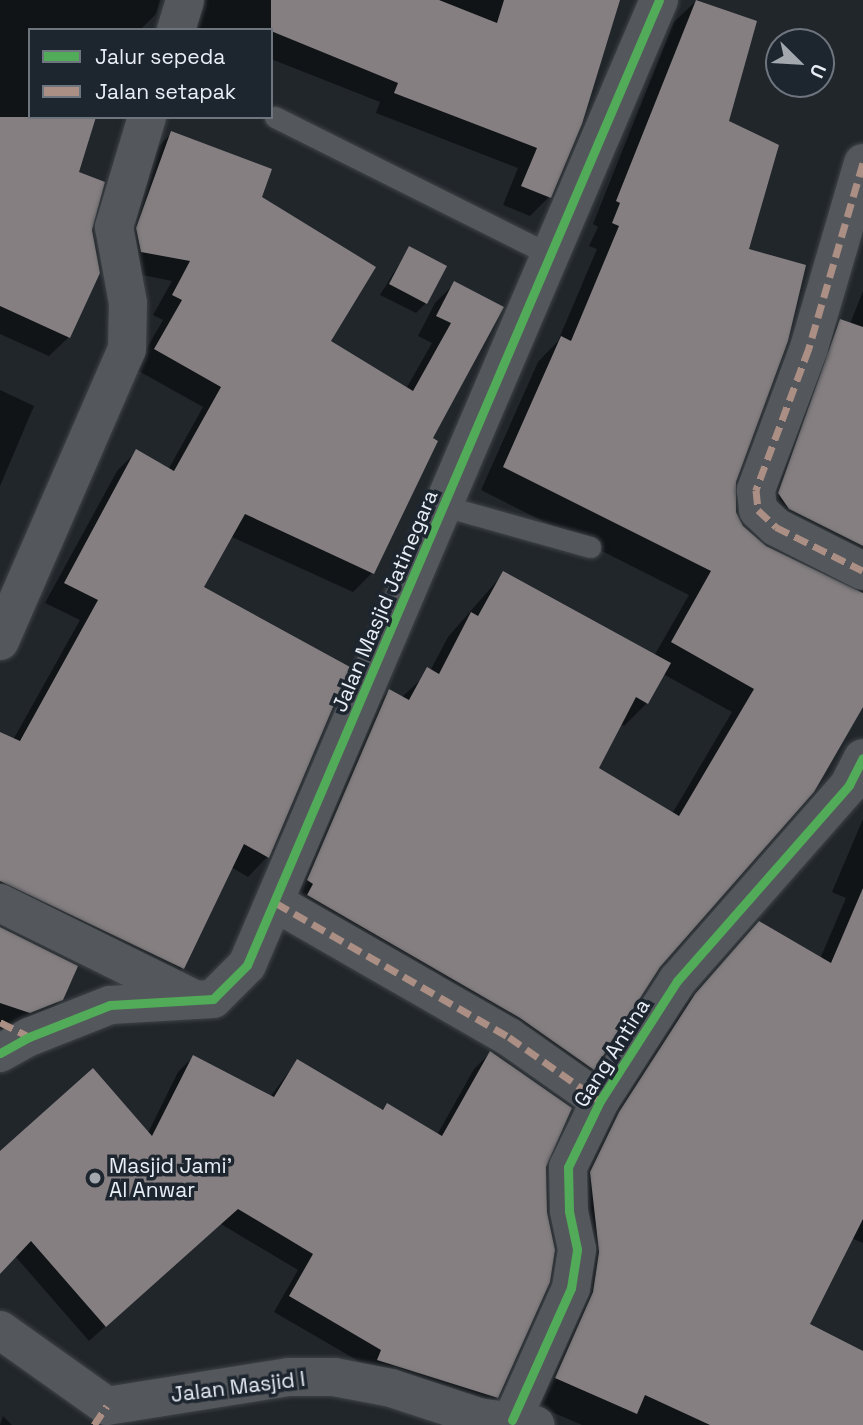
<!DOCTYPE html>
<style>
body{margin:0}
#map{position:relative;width:863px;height:1425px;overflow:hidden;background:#21262b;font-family:"Space Grotesk",sans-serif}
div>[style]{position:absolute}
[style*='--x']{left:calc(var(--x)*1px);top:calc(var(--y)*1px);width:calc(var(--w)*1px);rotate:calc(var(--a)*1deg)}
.shadow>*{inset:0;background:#0007}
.building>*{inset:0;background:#857f81}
.roads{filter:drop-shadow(0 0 2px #3f4448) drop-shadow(0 0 2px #3f4448)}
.lane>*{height:21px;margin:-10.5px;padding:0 10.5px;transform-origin:10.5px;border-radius:10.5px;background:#54585c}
.street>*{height:38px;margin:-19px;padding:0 19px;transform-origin:19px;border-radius:19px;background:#54585c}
.quiet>*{height:7px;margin-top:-3.5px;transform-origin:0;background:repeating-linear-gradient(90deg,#ac8f84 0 14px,transparent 0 21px)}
.cycleway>*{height:9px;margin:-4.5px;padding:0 4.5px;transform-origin:4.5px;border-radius:4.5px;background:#51ab58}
.dots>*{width:19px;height:19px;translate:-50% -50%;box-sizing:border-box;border:4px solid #1d252f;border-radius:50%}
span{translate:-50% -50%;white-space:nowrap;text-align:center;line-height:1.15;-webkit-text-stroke:7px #1d252f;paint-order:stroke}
.street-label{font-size:21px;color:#e9eef5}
.poi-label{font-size:21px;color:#e9eef5}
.left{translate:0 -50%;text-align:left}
.legend{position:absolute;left:28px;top:28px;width:245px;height:91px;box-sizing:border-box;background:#1d252f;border:2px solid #6f757e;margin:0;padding:9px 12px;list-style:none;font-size:21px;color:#e9eef5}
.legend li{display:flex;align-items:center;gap:14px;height:35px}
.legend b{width:35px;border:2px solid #6f757e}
.north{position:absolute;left:765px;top:28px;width:70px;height:70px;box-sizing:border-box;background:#1d252f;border:2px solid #6f757e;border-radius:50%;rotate:114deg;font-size:19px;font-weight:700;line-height:28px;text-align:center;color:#e9eef5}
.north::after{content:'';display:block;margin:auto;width:24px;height:32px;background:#a3a8ae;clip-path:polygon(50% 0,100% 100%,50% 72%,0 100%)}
</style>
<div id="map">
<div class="shadow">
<div style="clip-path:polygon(0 0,160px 0,156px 14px,140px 30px,30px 30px,30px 117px,76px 173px,91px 230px,69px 337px,49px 356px,0 334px)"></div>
<div style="clip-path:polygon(166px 0,619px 0,549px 197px,530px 216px,503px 205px,518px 168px,376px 113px,380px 102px,271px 59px,271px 30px,186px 30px)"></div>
<div style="clip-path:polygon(evenodd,697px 0,755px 22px,726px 122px,747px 250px,734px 513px,742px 527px,765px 548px,859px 593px,858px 582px,756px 517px,817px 345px,841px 321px,850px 324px,863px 291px,863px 703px,659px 966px,593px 1069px,569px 1092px,285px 919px,366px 714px,389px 691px,401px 698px,430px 671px,448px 637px,503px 574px,654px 656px,689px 595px,481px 490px,538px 362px,558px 341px,597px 249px,589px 246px,598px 227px,593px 224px,674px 22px,697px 0,663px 674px,732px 712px,672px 814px,597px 769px,620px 724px,624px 726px,647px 703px,663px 674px)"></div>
<div style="clip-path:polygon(172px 133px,260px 197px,328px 342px,406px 389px,432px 343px,418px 336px,435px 303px,455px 283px,502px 308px,431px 439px,372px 573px,353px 592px,232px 537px,202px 587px,348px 668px,267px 857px,248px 877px,231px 867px,182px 968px,163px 988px,0 908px,0 743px,13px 740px,80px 620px,45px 603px,117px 471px,136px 452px,168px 470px,203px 407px,135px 369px,163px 320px,153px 315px,172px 281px,122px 271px,152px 152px)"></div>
<div style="clip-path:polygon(409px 248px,426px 303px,416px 313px,380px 295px)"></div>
<div style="clip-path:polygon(0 390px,34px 406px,0 486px)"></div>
<div style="clip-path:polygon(863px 819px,863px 1243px,851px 1238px,808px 1324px,863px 1353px,863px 1425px,582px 1425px,531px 1403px,569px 1318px,566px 1198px,595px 1138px,670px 1021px,759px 923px,820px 959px,846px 898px,832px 892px)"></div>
<div style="clip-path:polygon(0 927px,76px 967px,62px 999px,42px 1019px,9px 1032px,0 1029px)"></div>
<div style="clip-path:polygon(490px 1053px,544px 1167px,497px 1397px,481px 1412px,367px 1366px,274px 1312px,298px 1270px,221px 1224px,89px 1341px,15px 1256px,0 1271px,0 1153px,148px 1133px,178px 1072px,193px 1057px,270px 1097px,297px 1061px,381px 1111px,387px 1105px,437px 1135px,474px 1069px)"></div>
<div style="clip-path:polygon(3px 1416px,12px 1425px,0 1425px)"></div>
</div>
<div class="building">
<div style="clip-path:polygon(271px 0,439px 0,497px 23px,504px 0,620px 0,582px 124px,551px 198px,521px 186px,537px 148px,394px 93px,398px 83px,271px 31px)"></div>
<div style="clip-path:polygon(696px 0,757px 21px,729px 121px,779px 145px,749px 249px,806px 265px,788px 341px,736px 482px,736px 512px,743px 526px,766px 546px,863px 593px,863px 707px,814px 792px,660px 967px,594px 1070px,520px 1018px,307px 895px,313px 884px,307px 880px,389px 689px,409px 700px,427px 667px,439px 674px,471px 612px,478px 616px,503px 571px,671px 663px,648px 704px,636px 697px,599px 768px,679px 816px,754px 689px,671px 642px,711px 571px,503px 467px,561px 336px,571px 341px,619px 226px,612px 223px,620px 203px,616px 201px)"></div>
<div style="clip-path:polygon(0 117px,96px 117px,79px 172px,105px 182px,92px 230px,100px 273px,70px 338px,0 306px)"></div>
<div style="clip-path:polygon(171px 131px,272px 169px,262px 197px,376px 267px,331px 341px,413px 391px,451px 323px,436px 316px,454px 281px,504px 307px,433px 438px,438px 441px,374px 574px,245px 514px,204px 587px,350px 667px,269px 858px,244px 844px,184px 969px,0 881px,0 732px,20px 741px,98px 600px,64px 583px,136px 449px,174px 471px,221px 387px,154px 349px,182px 300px,172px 295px,190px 261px,141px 252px,136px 228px)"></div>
<div style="clip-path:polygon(409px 246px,447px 266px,427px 304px,389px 284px)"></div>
<div style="clip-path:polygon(840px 319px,863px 327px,863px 546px,789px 509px,778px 493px)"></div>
<div style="clip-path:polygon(863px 888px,863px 1219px,810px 1324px,863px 1351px,863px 1425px,710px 1425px,645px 1395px,637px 1414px,555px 1378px,593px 1292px,599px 1252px,590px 1172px,619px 1112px,695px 994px,759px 921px,831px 963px)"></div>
<div style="clip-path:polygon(0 927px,78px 966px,63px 1000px,30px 1013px,0 1003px)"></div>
<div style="clip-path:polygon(490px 1051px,572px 1108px,546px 1167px,547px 1212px,555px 1250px,550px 1282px,498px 1398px,377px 1360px,381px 1350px,289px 1296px,313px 1254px,238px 1209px,106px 1327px,31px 1241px,0 1274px,0 1151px,93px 1068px,152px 1136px,193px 1055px,274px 1097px,297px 1059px,383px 1110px,387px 1103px,442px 1136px)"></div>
</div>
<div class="roads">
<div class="lane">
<div style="--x:275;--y:117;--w:309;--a:26.6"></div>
<div style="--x:444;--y:506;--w:152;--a:15.7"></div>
</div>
<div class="street">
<div style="--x:176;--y:30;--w:31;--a:-73"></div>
<div style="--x:863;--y:163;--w:193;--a:106.3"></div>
<div style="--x:809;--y:348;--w:152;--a:110.5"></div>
<div style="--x:756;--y:490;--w:20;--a:84"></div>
<div style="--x:758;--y:510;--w:25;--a:43"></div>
<div style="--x:776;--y:527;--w:97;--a:26.8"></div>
<div style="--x:0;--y:641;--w:318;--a:-66.5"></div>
<div style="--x:127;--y:349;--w:46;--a:-88.8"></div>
<div style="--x:128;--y:303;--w:77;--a:-100.4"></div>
<div style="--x:114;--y:227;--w:115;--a:-73.3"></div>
<div style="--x:0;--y:903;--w:219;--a:26.3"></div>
<div style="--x:276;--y:903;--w:269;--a:29.9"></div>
<div style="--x:509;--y:1037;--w:111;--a:35.1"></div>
<div style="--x:0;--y:1053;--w:33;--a:-29"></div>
<div style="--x:29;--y:1037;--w:87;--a:-21.6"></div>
<div style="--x:110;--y:1005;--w:103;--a:-3.3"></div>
<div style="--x:213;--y:999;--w:48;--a:-45"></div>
<div style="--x:247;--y:965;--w:1049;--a:-66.88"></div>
<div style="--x:0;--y:1330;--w:131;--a:35.4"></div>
<div style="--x:107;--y:1406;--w:184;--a:-9.1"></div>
<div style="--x:289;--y:1377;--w:45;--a:0"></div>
<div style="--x:334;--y:1377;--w:58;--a:10.9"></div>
<div style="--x:391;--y:1388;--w:93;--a:18.2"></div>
<div style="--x:479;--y:1417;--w:57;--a:8.1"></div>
<div style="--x:512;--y:1420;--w:145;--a:-65.9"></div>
<div style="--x:571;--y:1288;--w:39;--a:-81"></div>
<div style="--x:577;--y:1249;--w:39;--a:-102"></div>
<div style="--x:569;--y:1211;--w:44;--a:-91.3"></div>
<div style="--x:568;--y:1167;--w:73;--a:-64.1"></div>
<div style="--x:600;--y:1101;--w:143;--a:-57.3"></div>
<div style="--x:677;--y:981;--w:261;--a:-48.7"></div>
<div style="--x:849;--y:785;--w:30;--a:-63"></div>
</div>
</div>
<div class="quiet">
<div style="--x:863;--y:163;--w:193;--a:106.3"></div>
<div style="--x:809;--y:348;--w:152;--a:110.5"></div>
<div style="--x:756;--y:490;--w:20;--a:84"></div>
<div style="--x:758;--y:510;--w:25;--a:43"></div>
<div style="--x:776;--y:527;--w:97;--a:26.8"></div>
<div style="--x:276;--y:903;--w:269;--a:29.9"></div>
<div style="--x:509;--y:1037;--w:111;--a:35.1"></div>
<div style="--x:0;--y:1022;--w:33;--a:27"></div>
<div style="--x:94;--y:1425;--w:23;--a:-56"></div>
</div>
<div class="cycleway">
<div style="--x:0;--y:1053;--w:33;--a:-29"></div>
<div style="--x:29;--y:1037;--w:87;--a:-21.6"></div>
<div style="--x:110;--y:1005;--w:103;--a:-3.3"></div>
<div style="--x:213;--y:999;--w:48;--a:-45"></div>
<div style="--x:247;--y:965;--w:1049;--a:-66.88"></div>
<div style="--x:512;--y:1420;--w:145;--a:-65.9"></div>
<div style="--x:571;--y:1288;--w:39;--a:-81"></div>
<div style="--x:577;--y:1249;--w:39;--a:-102"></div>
<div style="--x:569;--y:1211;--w:44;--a:-91.3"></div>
<div style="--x:568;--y:1167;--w:73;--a:-64.1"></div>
<div style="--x:600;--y:1101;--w:143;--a:-57.3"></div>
<div style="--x:677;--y:981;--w:261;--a:-48.7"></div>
<div style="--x:849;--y:785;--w:30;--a:-63"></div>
</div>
<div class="dots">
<div style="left:95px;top:1178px;background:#a3a8ae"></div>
</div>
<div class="street-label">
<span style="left:385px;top:601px;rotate:-67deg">Jalan Masjid Jatinegara</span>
<span style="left:612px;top:1053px;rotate:-58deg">Gang Antina</span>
<span style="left:238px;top:1387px;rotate:-7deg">Jalan Masjid I</span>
</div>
<div class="poi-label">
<span class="left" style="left:109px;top:1178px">Masjid Jami'<br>Al Anwar</span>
</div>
<ul class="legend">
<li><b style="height:9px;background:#51ab58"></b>Jalur sepeda</li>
<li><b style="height:9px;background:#ac8f84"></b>Jalan setapak</li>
</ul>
<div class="north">U</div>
</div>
